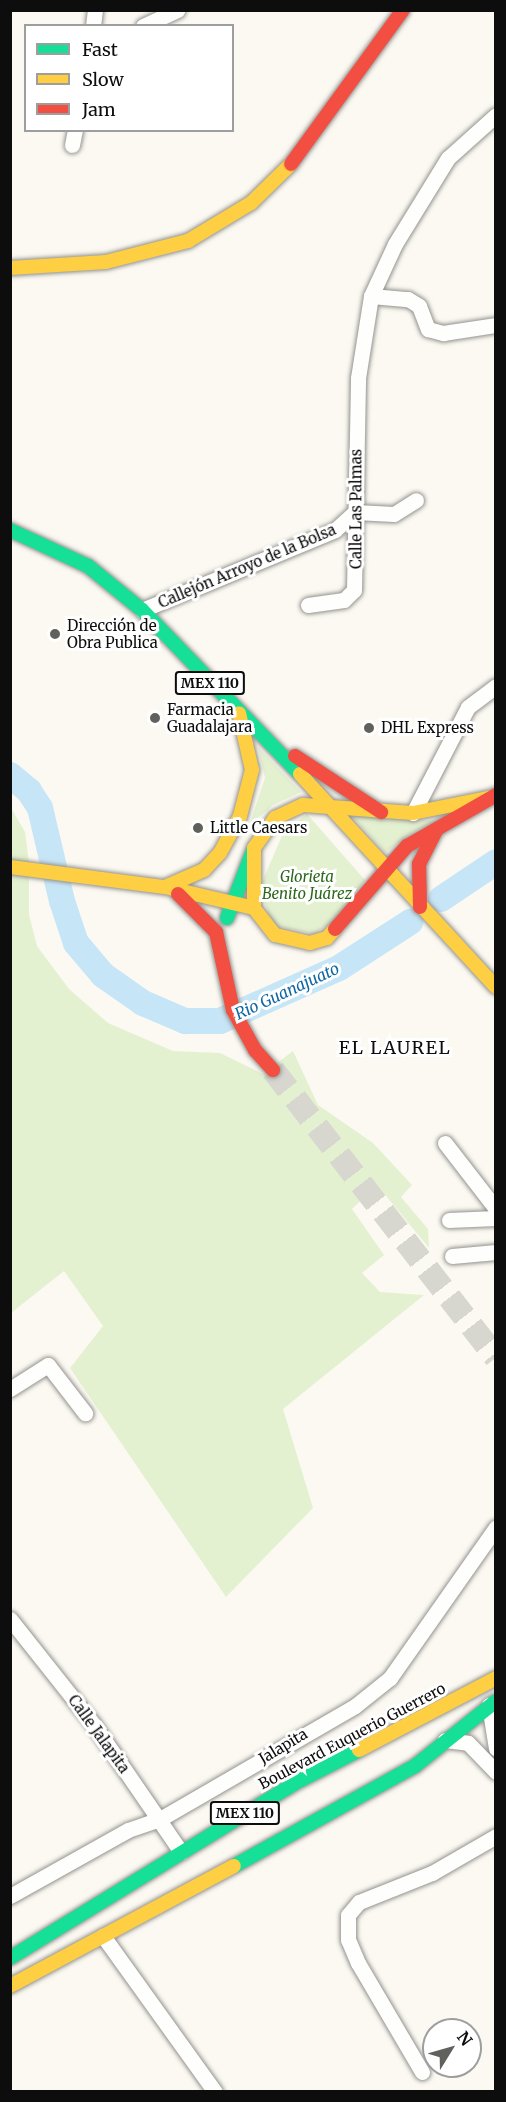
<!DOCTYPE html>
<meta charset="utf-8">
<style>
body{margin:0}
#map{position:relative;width:506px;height:2102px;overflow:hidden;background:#fbf9f1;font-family:Merriweather,serif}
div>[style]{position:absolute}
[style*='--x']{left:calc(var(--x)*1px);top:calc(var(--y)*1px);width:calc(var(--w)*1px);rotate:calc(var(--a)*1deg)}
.green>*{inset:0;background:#e4f1d0}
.river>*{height:26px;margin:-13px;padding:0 13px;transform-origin:13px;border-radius:13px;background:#c6e6f7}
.primary-tunnel>*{height:24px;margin-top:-12px;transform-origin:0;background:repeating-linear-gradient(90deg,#d7d6cf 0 24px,transparent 0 36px)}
.roads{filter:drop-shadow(0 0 2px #949390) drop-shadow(0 0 2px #949390)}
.street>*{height:15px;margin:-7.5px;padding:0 7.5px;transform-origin:7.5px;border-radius:7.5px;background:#fefefd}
.fast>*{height:14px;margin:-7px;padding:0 7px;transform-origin:7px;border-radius:7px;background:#16e098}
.slow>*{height:14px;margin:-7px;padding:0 7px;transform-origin:7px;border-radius:7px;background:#ffcf43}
.jam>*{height:14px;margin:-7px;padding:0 7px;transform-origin:7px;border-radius:7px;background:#f24e42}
.dots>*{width:16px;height:16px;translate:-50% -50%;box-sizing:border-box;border:3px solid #fff;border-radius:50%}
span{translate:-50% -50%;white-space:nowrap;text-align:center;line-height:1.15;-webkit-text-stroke:6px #fff;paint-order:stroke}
.shield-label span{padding:2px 4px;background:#fff;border:2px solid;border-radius:4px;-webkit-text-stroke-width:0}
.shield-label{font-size:14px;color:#0d0d0d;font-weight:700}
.street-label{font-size:15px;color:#0d0d0d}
.poi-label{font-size:15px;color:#0d0d0d}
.left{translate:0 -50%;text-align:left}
.park-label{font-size:15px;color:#2c681a;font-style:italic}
.water-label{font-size:16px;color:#1166a4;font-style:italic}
.quarter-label{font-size:18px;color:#0d0d0d;letter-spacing:1.5px}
.frame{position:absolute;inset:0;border:12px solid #0d0d0d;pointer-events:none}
.legend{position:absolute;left:24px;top:24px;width:210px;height:108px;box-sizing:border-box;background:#fff;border:2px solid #9e9e9e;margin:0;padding:8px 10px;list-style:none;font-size:18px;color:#0d0d0d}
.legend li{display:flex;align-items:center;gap:12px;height:30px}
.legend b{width:30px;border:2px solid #9e9e9e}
.north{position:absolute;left:422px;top:2018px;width:60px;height:60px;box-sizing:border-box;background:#fff;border:2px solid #9e9e9e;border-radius:50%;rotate:53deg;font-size:16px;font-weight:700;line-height:24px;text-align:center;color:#0d0d0d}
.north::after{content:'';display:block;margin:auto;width:21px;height:27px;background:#60605d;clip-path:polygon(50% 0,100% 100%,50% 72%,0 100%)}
</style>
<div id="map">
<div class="green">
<div style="clip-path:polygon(258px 747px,301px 792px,273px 805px,249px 826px,265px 778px)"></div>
<div style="clip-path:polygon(10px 806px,25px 832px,29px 862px,29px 915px,37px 946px,69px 989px,108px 1023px,173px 1051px,220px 1053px,263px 1074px,293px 1051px,318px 1105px,373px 1143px,412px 1185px,401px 1197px,428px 1229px,429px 1248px,377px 1185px,352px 1209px,384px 1255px,362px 1273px,380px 1292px,424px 1295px,283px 1409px,313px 1508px,226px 1597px,70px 1368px,103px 1326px,64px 1271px,11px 1313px)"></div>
<div style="clip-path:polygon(307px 814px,365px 880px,334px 921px,314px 934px,272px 925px,260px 887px,284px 831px)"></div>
<div style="clip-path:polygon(351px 815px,437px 821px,414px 831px,385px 853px)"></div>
</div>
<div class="river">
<div style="--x:10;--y:775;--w:25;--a:40"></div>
<div style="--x:29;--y:791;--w:20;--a:57"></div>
<div style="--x:40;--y:808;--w:96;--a:76.7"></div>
<div style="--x:62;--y:901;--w:44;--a:71.6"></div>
<div style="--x:76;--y:943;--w:42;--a:49.8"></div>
<div style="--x:103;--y:975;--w:49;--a:35"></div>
<div style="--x:143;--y:1003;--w:46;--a:23.2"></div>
<div style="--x:185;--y:1021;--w:35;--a:0"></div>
<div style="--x:220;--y:1021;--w:130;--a:-24"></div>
<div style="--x:339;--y:968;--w:85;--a:-32.9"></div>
<div style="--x:441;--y:899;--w:66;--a:-33.9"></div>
</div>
<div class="primary-tunnel">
<div style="--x:273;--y:1070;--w:364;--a:52.2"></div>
</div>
<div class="roads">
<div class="street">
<div style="--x:93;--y:26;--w:16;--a:-83"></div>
<div style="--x:143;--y:26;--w:38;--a:-25"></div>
<div style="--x:72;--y:145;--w:15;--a:-79"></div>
<div style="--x:371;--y:296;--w:37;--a:5"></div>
<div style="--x:408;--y:299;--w:13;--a:32"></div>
<div style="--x:419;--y:306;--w:25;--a:69"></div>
<div style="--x:428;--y:329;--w:16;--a:15"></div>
<div style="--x:443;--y:333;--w:54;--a:-8.6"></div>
<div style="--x:308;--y:605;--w:36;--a:-8"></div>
<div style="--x:344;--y:600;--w:14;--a:-45"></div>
<div style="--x:354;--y:590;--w:212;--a:-88.9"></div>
<div style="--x:358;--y:378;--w:83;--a:-81"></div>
<div style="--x:371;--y:296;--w:57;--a:-65.2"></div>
<div style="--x:395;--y:244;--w:101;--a:-58.4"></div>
<div style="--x:448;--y:158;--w:64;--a:-41.9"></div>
<div style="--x:142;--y:610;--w:209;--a:-22.5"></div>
<div style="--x:335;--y:530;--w:27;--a:-42"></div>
<div style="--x:355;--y:512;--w:39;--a:3"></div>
<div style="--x:394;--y:514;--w:26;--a:-32"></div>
<div style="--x:413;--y:813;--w:119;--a:-62.6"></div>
<div style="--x:468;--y:707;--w:35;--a:-37"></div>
<div style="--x:445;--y:1143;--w:83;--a:52.3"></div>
<div style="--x:449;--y:1220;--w:47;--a:-2.4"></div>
<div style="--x:452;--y:1256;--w:44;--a:-5.2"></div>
<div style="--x:10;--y:1389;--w:45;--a:-32.3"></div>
<div style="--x:48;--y:1365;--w:61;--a:52.4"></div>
<div style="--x:10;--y:1619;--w:135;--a:51.6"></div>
<div style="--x:94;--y:1725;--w:154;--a:55.6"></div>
<div style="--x:489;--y:1705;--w:44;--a:80.8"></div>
<div style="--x:445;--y:1740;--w:23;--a:7"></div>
<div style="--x:468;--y:1743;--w:40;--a:46"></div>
<div style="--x:10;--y:1896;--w:135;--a:-29.2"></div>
<div style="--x:128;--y:1830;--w:34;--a:-19"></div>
<div style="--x:160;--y:1819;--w:225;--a:-30.1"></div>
<div style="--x:355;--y:1706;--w:45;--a:-38.7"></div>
<div style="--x:390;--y:1678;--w:184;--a:-54.9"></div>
<div style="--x:103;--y:1936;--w:192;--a:54.3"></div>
<div style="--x:422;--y:2072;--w:126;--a:-120.4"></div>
<div style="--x:358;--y:1963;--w:25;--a:-113"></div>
<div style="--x:348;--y:1940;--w:25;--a:-90"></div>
<div style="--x:348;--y:1915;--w:17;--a:-50"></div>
<div style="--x:359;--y:1902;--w:79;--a:-21.7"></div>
<div style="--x:432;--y:1873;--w:74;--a:-30"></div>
</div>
<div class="fast">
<div style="--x:10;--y:530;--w:86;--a:24.8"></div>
<div style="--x:88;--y:566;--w:70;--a:39.2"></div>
<div style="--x:142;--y:610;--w:228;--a:46.1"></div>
<div style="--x:227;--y:918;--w:75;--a:-68.9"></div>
<div style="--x:234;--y:1866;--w:207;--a:-28.9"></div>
<div style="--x:415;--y:1766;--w:104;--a:-38.7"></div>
<div style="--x:10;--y:1958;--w:341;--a:-31.5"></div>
<div style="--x:301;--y:1780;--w:65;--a:-27.3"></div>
</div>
<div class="slow">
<div style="--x:10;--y:268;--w:96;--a:-3.6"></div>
<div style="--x:106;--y:262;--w:85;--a:-14.4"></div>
<div style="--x:188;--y:241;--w:74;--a:-31.1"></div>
<div style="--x:251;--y:203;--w:56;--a:-44.3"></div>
<div style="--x:300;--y:774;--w:289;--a:47.4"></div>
<div style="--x:10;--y:867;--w:156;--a:7.4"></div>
<div style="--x:165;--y:887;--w:91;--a:13.3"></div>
<div style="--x:165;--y:887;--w:43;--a:-23.6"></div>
<div style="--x:204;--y:870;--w:23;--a:-47"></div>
<div style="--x:220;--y:853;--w:42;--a:-61.6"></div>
<div style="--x:240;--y:816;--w:48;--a:-75.4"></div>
<div style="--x:252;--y:770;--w:58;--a:-102.8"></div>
<div style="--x:335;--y:929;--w:12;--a:132"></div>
<div style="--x:327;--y:938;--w:18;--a:164"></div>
<div style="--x:310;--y:943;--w:36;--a:-167"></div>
<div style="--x:275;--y:935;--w:34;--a:-128"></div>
<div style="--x:254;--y:908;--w:60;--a:-90"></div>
<div style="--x:254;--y:848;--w:37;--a:-55"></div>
<div style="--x:275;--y:818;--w:31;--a:-25"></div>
<div style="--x:303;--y:805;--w:110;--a:4.2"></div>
<div style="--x:413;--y:813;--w:81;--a:-11.4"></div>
<div style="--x:359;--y:1750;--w:155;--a:-27.7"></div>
<div style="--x:10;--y:1986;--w:254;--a:-28.2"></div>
</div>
<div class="jam">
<div style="--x:291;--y:164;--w:190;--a:-54"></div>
<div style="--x:295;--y:756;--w:103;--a:33.1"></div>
<div style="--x:178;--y:894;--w:54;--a:45"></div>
<div style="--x:216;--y:932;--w:80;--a:77.7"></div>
<div style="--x:233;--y:1010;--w:46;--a:61.2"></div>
<div style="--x:255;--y:1050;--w:27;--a:48"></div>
<div style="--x:420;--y:907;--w:43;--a:-91.3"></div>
<div style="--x:419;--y:864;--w:38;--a:-63"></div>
<div style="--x:335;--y:929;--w:110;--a:-49.1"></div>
<div style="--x:407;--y:846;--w:103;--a:-29.8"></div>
</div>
</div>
<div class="dots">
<div style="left:55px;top:634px;background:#60605d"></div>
<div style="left:155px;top:718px;background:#60605d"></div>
<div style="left:369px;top:728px;background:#60605d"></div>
<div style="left:198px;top:828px;background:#60605d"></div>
</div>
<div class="shield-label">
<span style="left:210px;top:683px">MEX 110</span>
<span style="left:245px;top:1813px">MEX 110</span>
</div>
<div class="street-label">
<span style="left:356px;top:509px;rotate:-90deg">Calle Las Palmas</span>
<span style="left:247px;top:566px;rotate:-23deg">Callejón Arroyo de la Bolsa</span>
<span style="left:99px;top:1734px;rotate:54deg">Calle Jalapita</span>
<span style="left:352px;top:1736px;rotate:-28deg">Boulevard Euquerio Guerrero</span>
<span style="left:283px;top:1746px;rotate:-31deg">Jalapita</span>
</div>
<div class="poi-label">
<span class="left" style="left:67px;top:634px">Dirección de<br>Obra Publica</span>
<span class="left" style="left:167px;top:718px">Farmacia<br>Guadalajara</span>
<span class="left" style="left:381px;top:728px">DHL Express</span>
<span class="left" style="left:210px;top:828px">Little Caesars</span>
</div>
<div class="park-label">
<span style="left:307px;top:885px">Glorieta<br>Benito Juárez</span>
</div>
<div class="water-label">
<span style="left:287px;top:991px;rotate:-25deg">Rio Guanajuato</span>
</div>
<div class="quarter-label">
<span style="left:395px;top:1048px">EL LAUREL</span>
</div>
<div class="frame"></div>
<ul class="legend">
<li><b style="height:8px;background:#16e098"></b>Fast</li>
<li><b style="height:8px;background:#ffcf43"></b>Slow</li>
<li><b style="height:8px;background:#f24e42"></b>Jam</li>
</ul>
<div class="north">N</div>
</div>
